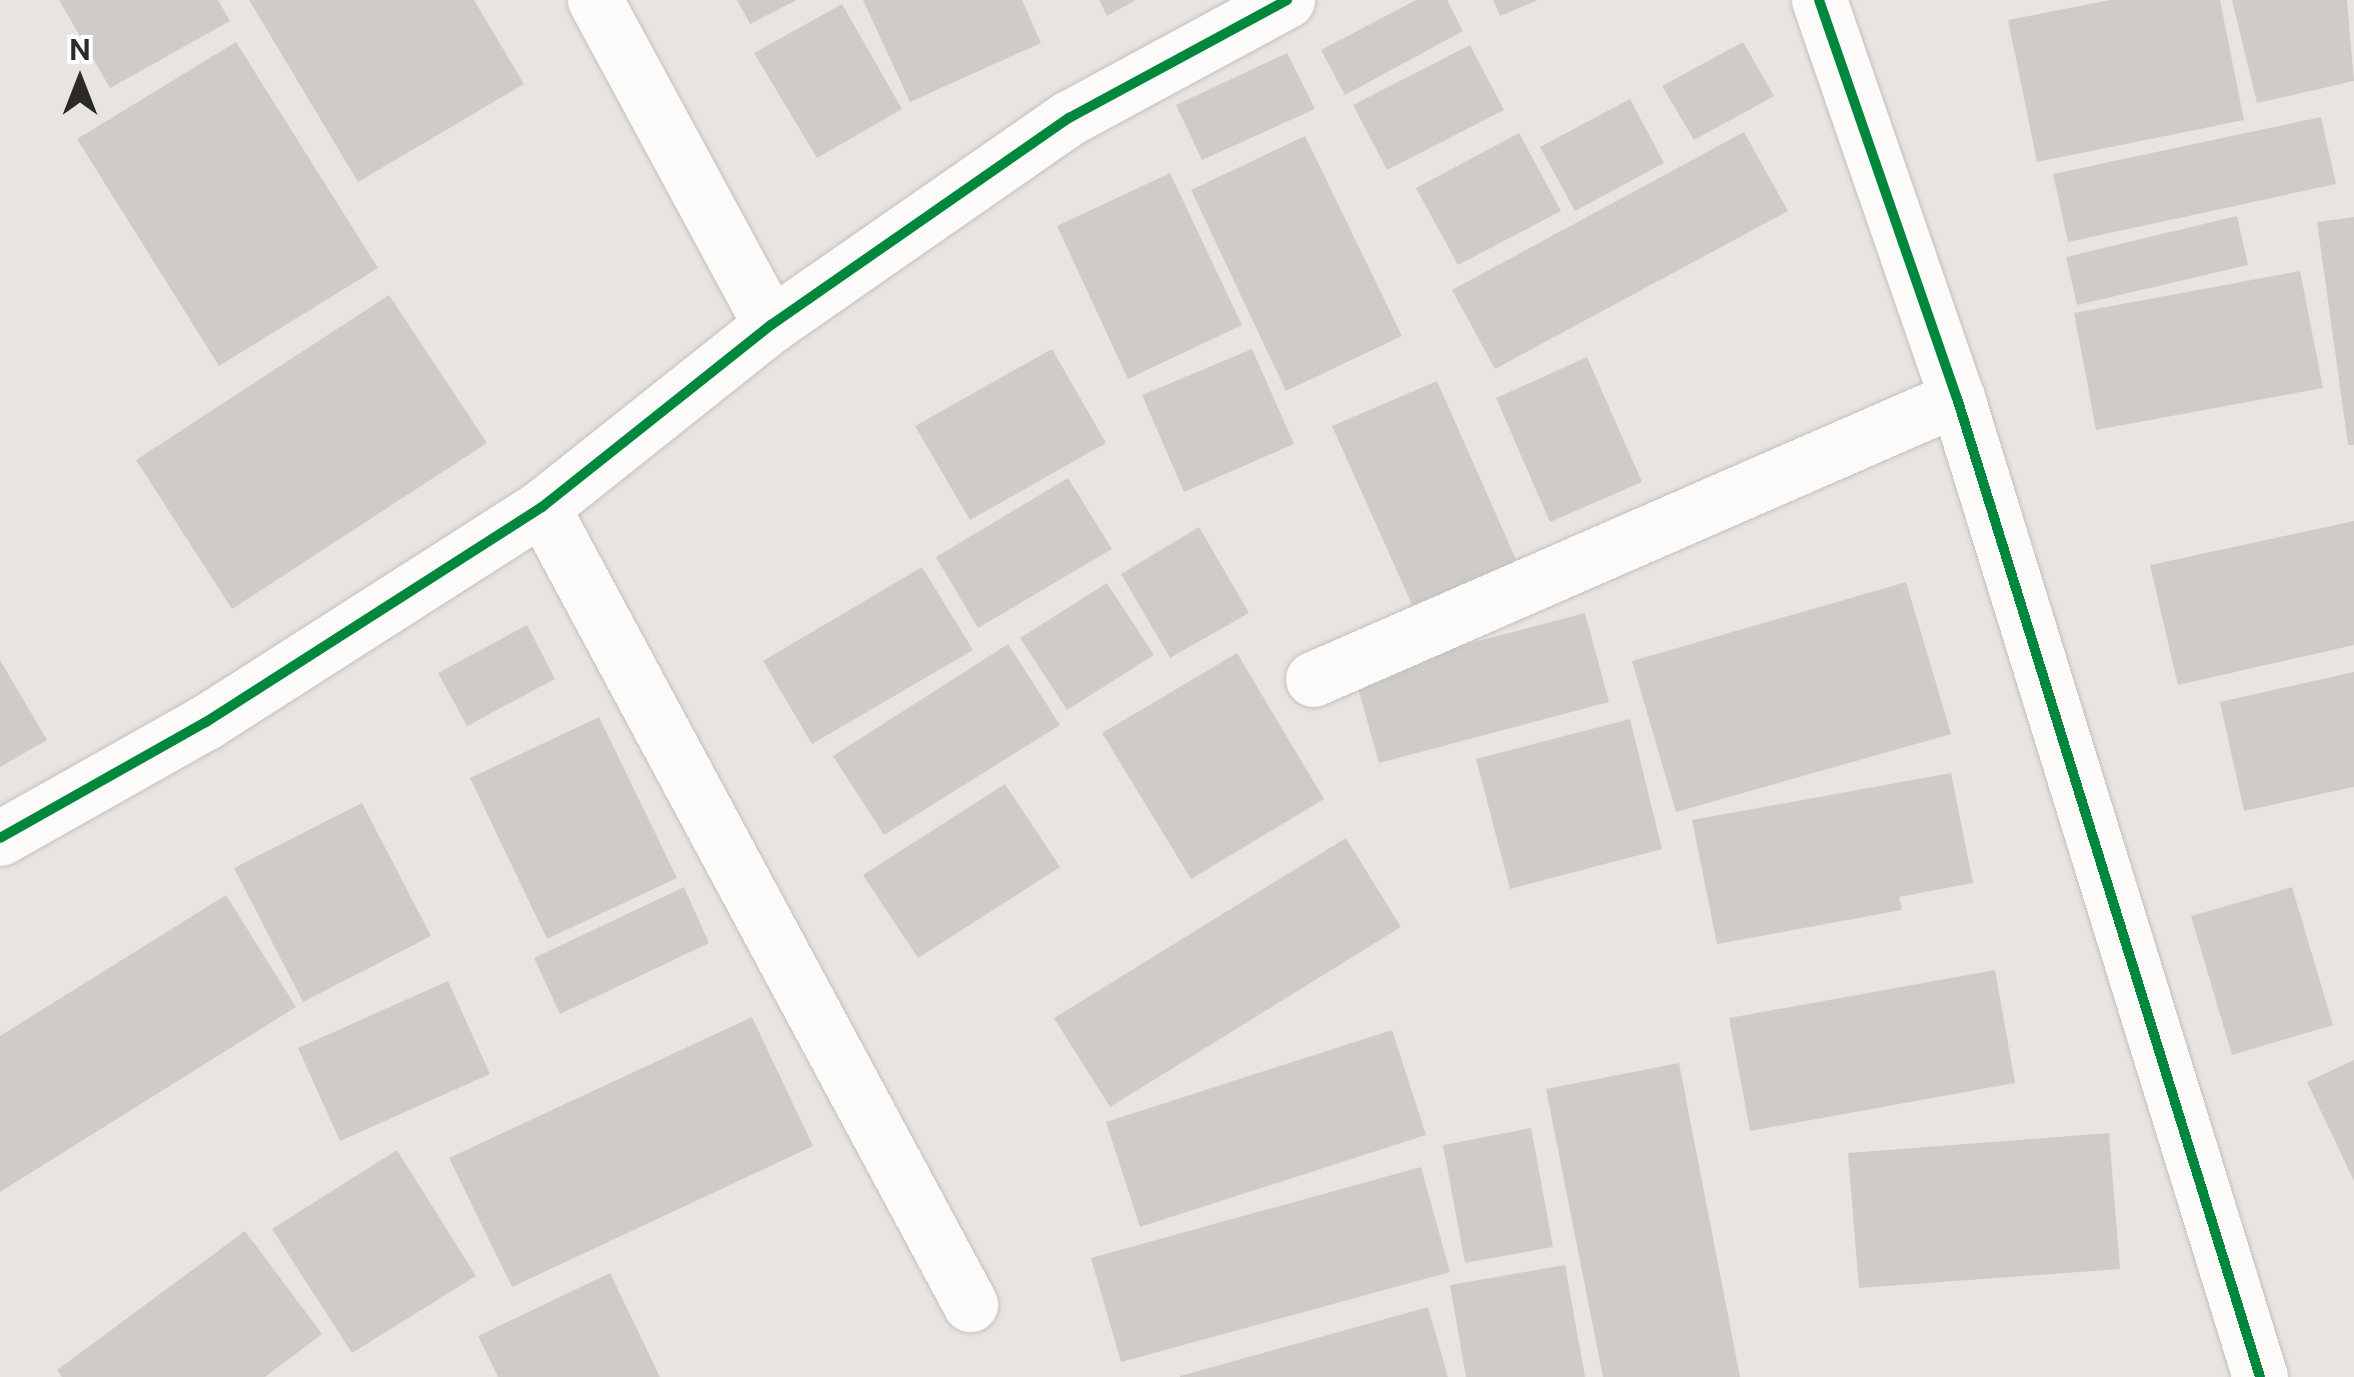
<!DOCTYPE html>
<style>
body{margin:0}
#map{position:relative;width:2354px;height:1377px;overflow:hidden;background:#e9e4df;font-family:"Public Sans",sans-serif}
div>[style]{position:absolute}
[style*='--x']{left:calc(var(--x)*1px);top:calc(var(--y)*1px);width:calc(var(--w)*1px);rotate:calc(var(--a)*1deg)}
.building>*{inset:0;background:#cfccc8}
.roads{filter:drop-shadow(0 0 2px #c2c0c1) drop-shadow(0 0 2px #c2c0c1)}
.minor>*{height:55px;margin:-27.5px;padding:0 27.5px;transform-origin:27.5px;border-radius:27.5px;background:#fcfbfa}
.cycleway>*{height:10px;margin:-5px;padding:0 5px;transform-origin:5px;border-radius:5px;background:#00873e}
span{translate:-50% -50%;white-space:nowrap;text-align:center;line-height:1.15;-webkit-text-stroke:8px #fff;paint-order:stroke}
.north{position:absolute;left:30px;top:30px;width:100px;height:100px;-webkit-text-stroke:8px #fff;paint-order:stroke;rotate:0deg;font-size:28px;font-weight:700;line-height:40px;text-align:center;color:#2a2a2a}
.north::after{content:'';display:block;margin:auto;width:35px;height:45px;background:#2a2a2a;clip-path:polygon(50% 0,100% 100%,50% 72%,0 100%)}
</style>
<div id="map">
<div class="building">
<div style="clip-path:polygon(59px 0,218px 0,230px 21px,110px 88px)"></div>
<div style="clip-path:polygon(249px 0,474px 0,524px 84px,358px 182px)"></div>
<div style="clip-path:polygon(737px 0,797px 0,750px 24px)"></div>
<div style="clip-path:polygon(863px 0,1022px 0,1041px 43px,910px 102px)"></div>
<div style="clip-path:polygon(1099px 0,1136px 0,1107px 16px)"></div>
<div style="clip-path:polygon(1416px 0,1447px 0,1463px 31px,1345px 95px,1321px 50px)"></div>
<div style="clip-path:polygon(1493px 0,1538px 0,1500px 16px)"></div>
<div style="clip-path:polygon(2110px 0,2220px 0,2244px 120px,2037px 162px,2008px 20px)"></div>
<div style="clip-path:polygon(2232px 0,2347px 0,2354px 81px,2257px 103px)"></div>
<div style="clip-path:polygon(842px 4px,902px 109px,817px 158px,754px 53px)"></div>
<div style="clip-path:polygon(236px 42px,378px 268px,219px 366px,77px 139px)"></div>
<div style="clip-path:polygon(1743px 42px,1774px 96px,1694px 140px,1662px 86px)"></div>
<div style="clip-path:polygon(1470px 45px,1504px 110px,1387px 170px,1353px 105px)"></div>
<div style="clip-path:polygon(1287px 53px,1315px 109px,1202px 160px,1176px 105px)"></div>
<div style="clip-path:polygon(1630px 99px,1664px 163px,1575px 211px,1540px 147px)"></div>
<div style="clip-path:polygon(2321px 117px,2336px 184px,2068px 242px,2053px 174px)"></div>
<div style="clip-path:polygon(1744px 132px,1788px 211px,1495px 369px,1452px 290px)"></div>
<div style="clip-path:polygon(1519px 133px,1561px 211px,1458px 265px,1416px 188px)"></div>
<div style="clip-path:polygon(1305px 136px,1402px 336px,1286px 391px,1191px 190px)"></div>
<div style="clip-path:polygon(1170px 173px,1242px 325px,1128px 379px,1057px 226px)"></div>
<div style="clip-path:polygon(2237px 216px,2248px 265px,2077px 305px,2066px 257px)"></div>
<div style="clip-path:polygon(2354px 217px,2354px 445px,2348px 445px,2317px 222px)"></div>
<div style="clip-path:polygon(2300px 271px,2323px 388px,2096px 430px,2074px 313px)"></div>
<div style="clip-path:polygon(389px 295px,487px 443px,232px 609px,136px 460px)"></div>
<div style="clip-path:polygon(1052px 349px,1106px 443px,970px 520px,915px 426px)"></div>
<div style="clip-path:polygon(1252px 349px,1294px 444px,1184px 492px,1142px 395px)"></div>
<div style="clip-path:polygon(1587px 357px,1642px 482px,1550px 522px,1496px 398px)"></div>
<div style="clip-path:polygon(1437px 381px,1518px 564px,1414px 609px,1332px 426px)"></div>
<div style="clip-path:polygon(1068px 478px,1112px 549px,978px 628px,936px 557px)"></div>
<div style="clip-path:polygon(2354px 521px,2354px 645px,2178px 685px,2150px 565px)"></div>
<div style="clip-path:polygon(1199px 527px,1249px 613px,1170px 658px,1121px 574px)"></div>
<div style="clip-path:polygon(922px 567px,973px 650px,812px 744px,763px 661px)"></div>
<div style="clip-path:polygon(1906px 582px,1951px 734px,1676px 812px,1632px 661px)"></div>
<div style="clip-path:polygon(1107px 583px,1154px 655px,1067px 710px,1020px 638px)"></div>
<div style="clip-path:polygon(1585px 613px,1609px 702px,1379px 763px,1354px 674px)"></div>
<div style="clip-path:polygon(527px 625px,555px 679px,467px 726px,438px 673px)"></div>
<div style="clip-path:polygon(1008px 644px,1060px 725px,884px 835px,833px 756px)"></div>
<div style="clip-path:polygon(1237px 653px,1324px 799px,1191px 879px,1102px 733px)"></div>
<div style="clip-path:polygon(0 660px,47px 740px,0 767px)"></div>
<div style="clip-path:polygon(2354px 672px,2354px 787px,2244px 811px,2220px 702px)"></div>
<div style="clip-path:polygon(599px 717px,677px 878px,547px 939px,470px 778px)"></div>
<div style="clip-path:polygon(1630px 719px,1662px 849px,1510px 889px,1476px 759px)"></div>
<div style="clip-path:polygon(1951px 773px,1973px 883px,1899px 897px,1902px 910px,1717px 944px,1692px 820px)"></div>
<div style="clip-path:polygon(1005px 784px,1060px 867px,918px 958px,863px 875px)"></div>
<div style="clip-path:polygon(362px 803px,431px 936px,303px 1002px,234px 868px)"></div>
<div style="clip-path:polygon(1346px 838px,1401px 927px,1110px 1107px,1054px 1018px)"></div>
<div style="clip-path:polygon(684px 887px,709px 943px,560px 1014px,534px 958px)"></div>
<div style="clip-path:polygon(2292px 887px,2333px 1025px,2232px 1055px,2191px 916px)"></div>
<div style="clip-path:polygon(226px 895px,296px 1007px,0 1192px,0 1036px)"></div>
<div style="clip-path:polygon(1995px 970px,2015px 1083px,1750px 1131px,1729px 1018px)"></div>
<div style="clip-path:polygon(448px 981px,490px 1074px,340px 1141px,298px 1048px)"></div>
<div style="clip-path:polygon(752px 1017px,813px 1146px,512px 1287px,449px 1158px)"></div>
<div style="clip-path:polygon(1392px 1030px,1426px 1135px,1140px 1227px,1106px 1122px)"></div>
<div style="clip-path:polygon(2354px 1060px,2354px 1181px,2307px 1082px)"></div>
<div style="clip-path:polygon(1679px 1063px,1740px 1377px,1603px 1377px,1546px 1089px)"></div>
<div style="clip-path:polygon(1531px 1128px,1553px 1247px,1465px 1263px,1443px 1145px)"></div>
<div style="clip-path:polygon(2109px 1133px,2120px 1269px,1859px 1288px,1848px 1153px)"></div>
<div style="clip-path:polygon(397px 1150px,476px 1276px,352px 1353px,272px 1229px)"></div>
<div style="clip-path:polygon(1421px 1167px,1450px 1272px,1121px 1362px,1091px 1258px)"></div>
<div style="clip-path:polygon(245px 1231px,322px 1334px,265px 1377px,62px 1377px,57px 1370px)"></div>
<div style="clip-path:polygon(1565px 1265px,1585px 1377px,1466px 1377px,1450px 1285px)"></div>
<div style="clip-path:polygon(610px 1273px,660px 1377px,498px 1377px,478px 1336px)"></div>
<div style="clip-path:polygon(1428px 1307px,1448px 1377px,1180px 1377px,1180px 1376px)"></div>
</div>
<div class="roads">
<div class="minor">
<div style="--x:595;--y:0;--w:370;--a:61.6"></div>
<div style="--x:1819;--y:0;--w:421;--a:70.9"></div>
<div style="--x:1957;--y:398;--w:1025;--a:72.8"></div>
<div style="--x:542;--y:507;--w:905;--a:61.76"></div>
<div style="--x:1313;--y:679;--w:703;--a:-23.57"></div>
<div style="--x:0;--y:838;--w:236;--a:-29.4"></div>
<div style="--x:206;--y:722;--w:399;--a:-32.6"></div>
<div style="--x:542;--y:507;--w:293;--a:-38.5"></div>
<div style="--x:771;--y:325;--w:363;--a:-34.8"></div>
<div style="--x:1069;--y:118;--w:248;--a:-28.4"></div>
</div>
</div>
<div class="cycleway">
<div style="--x:1819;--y:0;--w:421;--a:70.9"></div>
<div style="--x:1957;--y:398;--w:1025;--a:72.8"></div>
<div style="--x:0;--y:838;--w:236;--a:-29.4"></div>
<div style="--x:206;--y:722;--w:399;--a:-32.6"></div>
<div style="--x:542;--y:507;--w:293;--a:-38.5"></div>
<div style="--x:771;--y:325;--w:363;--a:-34.8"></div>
<div style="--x:1069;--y:118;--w:248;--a:-28.4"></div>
</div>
<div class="north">N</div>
</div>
